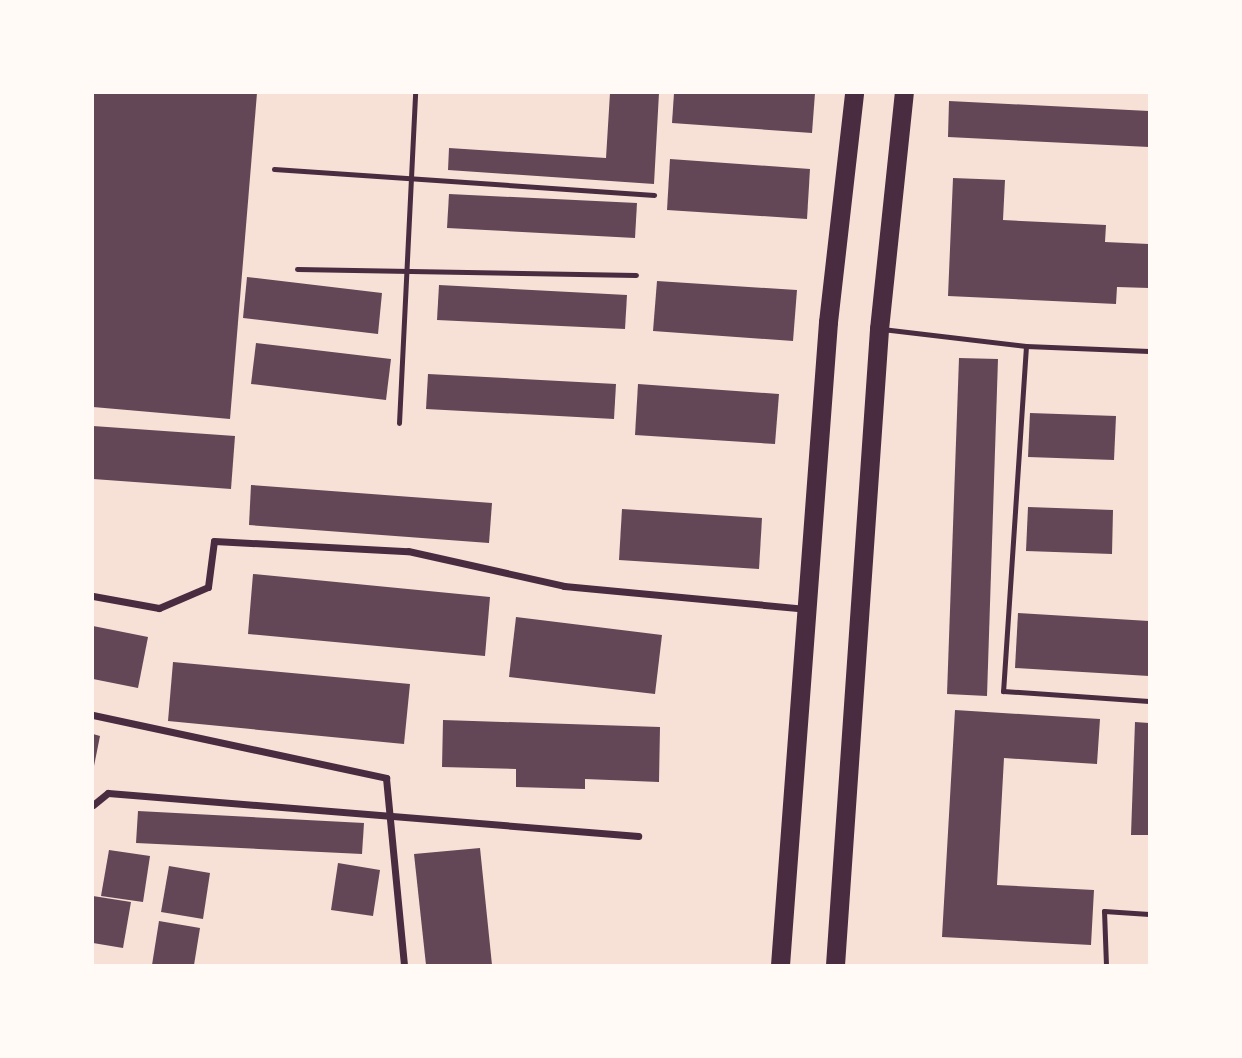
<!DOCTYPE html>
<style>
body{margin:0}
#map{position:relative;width:1242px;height:1058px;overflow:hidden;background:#f7e1d7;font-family:Raleway,sans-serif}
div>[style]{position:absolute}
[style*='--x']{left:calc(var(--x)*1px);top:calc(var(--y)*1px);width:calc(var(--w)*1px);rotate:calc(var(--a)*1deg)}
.building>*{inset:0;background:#644757}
.service>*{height:5px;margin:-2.5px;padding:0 2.5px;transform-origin:2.5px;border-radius:2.5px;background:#4a2c40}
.minor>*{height:7px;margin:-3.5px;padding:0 3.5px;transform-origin:3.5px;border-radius:3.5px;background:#4a2c40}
.trunk>*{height:19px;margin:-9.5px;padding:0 9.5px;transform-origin:9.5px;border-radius:9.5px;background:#4a2c40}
span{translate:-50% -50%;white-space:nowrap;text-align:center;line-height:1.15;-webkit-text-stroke:5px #fffaf5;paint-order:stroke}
.frame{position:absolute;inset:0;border:94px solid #fffaf5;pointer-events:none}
</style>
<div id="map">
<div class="building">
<div style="clip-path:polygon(93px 93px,257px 93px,230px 419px,93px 407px)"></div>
<div style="clip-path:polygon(610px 93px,659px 93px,654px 184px,448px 170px,449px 148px,606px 158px)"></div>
<div style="clip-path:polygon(674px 93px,815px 93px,812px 133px,672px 123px)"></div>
<div style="clip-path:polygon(949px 101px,1149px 111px,1149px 147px,948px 137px)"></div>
<div style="clip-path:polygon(670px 159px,810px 169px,807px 219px,667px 210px)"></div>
<div style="clip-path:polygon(953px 178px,1005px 180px,1003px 220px,1106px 225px,1105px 242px,1149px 244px,1149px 288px,1117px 287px,1116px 304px,948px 296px)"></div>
<div style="clip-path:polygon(449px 194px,637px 203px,635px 238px,447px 228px)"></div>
<div style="clip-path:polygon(247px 277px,382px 293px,378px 334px,243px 318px)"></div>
<div style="clip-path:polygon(657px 281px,797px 290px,793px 341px,653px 331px)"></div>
<div style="clip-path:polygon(439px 285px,627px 295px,625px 329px,437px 320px)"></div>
<div style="clip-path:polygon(256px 343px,391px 359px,386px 400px,251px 384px)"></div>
<div style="clip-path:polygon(959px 358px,998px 359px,987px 696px,947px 694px)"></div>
<div style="clip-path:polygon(428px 374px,616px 384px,614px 419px,426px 409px)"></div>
<div style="clip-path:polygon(638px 384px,779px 394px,775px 444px,635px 435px)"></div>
<div style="clip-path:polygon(1030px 413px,1116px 416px,1114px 460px,1028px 457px)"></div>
<div style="clip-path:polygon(93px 426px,235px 436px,231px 489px,93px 479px)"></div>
<div style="clip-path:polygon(251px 485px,492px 503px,489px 543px,249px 525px)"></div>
<div style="clip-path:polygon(1028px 507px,1113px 510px,1112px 554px,1026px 551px)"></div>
<div style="clip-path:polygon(622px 509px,762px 518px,759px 569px,619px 560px)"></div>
<div style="clip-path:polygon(253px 574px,490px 597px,485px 656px,248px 634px)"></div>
<div style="clip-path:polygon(1018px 613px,1149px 621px,1149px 676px,1015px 668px)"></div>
<div style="clip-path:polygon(516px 617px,662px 635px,655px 694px,509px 677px)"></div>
<div style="clip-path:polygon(93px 626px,148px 637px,138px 688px,93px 679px)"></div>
<div style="clip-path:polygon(173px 662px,410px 684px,404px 744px,168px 721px)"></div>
<div style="clip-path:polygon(955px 710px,1100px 719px,1097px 764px,1004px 758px,997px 885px,1094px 890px,1091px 945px,942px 937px)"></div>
<div style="clip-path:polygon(443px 720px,660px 727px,659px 782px,585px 779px,585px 789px,516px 787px,516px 769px,442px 767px)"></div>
<div style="clip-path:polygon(1135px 722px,1149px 723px,1149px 835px,1131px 835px)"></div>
<div style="clip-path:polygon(93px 734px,100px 736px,94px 766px,93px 766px)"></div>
<div style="clip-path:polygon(138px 811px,364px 823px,362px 854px,136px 843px)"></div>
<div style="clip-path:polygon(480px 848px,492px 965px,426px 965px,414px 854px)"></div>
<div style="clip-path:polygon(109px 850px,150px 856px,143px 902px,101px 896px)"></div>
<div style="clip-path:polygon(338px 863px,380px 870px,373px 916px,331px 910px)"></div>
<div style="clip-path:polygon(169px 866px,210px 873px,203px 919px,161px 912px)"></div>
<div style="clip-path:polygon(93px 896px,131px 902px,123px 948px,93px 943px)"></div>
<div style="clip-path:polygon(159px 921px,200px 928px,194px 965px,152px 965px)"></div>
</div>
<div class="service">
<div style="--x:274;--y:169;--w:381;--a:3.9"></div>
<div style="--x:297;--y:269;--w:339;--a:1"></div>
<div style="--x:882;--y:329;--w:145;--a:6.7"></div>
<div style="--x:1026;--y:346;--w:123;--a:2.3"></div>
<div style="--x:1026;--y:346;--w:346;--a:93.8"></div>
<div style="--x:1003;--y:691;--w:146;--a:3.9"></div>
<div style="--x:399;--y:423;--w:330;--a:-87.2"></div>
<div style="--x:1106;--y:965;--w:54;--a:-92.1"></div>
<div style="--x:1104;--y:911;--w:45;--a:3.8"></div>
</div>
<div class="minor">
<div style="--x:93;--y:596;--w:67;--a:10.3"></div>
<div style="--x:159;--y:608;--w:53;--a:-23.2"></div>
<div style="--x:208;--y:587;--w:46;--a:-82.6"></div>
<div style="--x:214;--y:541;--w:194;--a:3"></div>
<div style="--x:408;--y:551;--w:160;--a:12.6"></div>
<div style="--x:564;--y:586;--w:243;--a:5.4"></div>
<div style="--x:93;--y:715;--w:300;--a:12.1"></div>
<div style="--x:386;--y:778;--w:188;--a:84.5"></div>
<div style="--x:93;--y:805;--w:19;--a:-39"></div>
<div style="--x:108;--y:793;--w:532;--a:4.64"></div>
</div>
<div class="trunk">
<div style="--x:780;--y:965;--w:645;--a:-85.73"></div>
<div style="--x:828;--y:322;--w:230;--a:-83.5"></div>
<div style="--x:835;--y:965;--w:638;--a:-86.04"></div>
<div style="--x:879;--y:329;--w:237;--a:-84"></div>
</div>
<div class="frame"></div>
</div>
